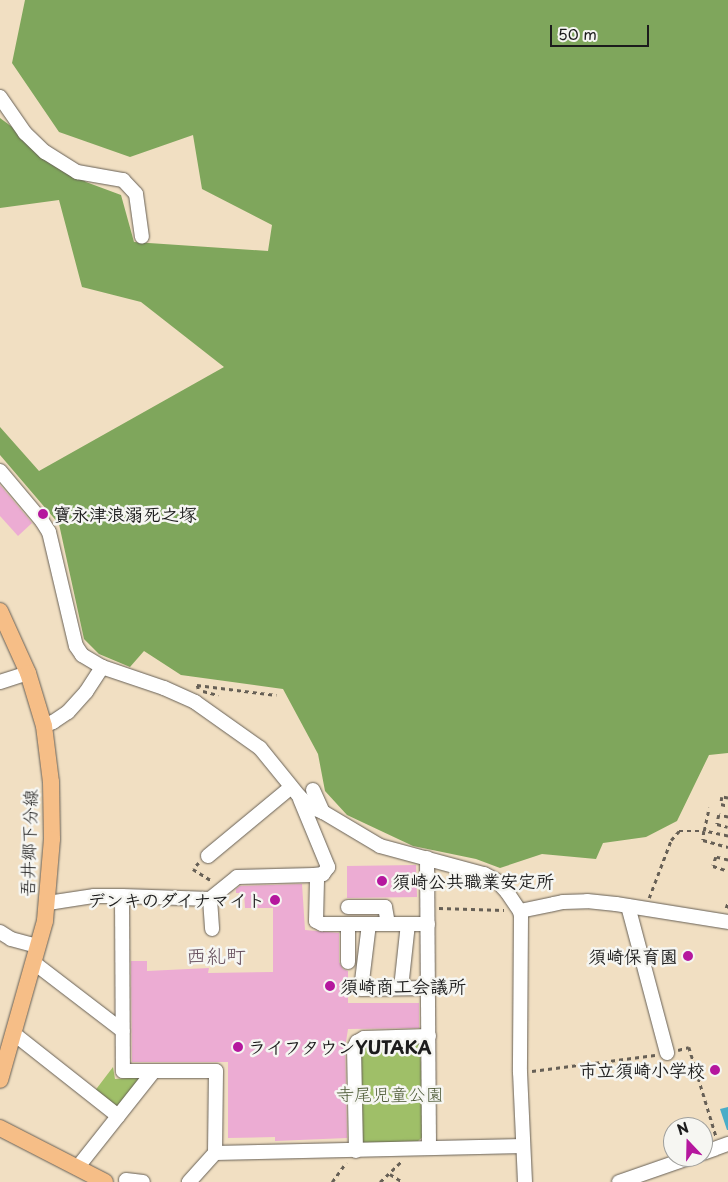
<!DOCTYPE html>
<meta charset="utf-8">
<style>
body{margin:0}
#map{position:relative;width:728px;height:1182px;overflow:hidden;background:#f1dfc2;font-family:"Playpen Sans","Klee One",sans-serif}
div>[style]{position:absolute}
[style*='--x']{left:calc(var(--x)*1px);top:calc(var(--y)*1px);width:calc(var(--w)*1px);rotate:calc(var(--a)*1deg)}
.green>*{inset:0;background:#9fbf68}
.forest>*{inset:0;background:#7fa65c}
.water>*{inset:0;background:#49adc8}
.building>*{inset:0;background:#ecacd3}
.path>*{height:2.5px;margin-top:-1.25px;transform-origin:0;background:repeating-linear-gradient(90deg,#676056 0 4px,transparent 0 8px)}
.roads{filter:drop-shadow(0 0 1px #676056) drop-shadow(0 0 1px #676056)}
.minor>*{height:14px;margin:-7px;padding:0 7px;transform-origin:7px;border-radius:7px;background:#fff}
.major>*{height:16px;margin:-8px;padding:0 8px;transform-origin:8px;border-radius:8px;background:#f6be87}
.dots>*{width:14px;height:14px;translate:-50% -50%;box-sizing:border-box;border:2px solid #f6f6f2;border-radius:50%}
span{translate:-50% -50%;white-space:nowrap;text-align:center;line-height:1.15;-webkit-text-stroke:5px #f6f6f2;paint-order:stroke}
.poi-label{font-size:18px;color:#1c1c1c;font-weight:700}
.left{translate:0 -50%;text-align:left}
.right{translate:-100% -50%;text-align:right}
.street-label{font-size:18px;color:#1c1c1c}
.park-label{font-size:18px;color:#505d3a}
.quarter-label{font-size:20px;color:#654e5c}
.north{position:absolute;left:663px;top:1117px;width:50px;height:50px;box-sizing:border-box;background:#f6f6f2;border:1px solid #9f9f9c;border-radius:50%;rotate:339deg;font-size:14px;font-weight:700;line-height:20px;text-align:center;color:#1c1c1c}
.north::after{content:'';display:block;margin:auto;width:18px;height:22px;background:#b5179e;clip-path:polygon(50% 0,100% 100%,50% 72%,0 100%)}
.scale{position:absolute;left:550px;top:25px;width:99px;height:22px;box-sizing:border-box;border:2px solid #1c1c1c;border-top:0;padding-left:6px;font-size:15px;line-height:18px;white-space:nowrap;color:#1c1c1c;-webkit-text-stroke:4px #f6f6f2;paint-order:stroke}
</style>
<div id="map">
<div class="green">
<div style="clip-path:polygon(368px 1042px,420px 1042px,424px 1136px,418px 1141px,359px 1144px,358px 1052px)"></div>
<div style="clip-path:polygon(113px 1067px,115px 1079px,143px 1077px,116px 1109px,94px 1092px)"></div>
</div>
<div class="forest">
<div style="clip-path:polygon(25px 0,728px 0,728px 753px,709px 755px,677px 821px,646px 837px,603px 843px,596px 859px,542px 854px,500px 868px,476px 859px,413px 846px,347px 815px,325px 791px,318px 754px,283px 689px,181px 675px,144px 651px,130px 667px,99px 654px,84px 639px,59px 524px,0 455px,0 427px,39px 471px,224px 367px,141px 302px,82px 287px,59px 200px,0 208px,0 118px,86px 182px,121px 195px,134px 242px,268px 251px,272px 225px,202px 189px,193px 135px,130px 157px,59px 132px,12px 63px)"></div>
</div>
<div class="water">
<div style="clip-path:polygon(728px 1107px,728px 1130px,727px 1130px,720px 1109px)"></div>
</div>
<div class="building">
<div style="clip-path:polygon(0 485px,32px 523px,18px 536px,0 516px)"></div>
<div style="clip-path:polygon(416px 865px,417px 897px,347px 898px,347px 866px)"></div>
<div style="clip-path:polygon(302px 884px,305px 930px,339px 933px,339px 962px,343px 969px,348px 971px,348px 1003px,419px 1003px,419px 1028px,348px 1029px,345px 1048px,347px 1138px,275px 1141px,275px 1137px,228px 1138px,228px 1062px,132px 1062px,131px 961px,147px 961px,147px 971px,209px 968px,208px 973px,273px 972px,273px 908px,245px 908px,244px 893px,236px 893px,236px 889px,240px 886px)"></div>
</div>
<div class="path">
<div style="--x:198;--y:689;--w:4;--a:-104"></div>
<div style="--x:197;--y:685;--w:80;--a:7.2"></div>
<div style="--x:203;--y:691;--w:16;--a:15"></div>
<div style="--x:728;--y:798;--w:6;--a:-171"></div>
<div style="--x:722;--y:797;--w:7;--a:98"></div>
<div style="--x:721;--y:804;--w:7;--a:16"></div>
<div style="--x:728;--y:817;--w:9;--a:-167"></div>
<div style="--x:719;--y:815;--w:9;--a:103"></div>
<div style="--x:717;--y:824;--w:11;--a:15"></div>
<div style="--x:728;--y:836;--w:25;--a:-168"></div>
<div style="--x:704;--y:831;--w:9;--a:96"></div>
<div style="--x:703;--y:840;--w:26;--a:16"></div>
<div style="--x:728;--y:860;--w:12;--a:-166"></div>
<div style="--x:716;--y:857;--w:9;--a:108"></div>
<div style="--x:713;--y:866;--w:16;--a:18"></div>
<div style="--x:199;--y:863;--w:8;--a:135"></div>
<div style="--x:193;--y:869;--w:22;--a:32"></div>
<div style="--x:649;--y:898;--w:62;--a:-69.2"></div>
<div style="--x:671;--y:840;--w:12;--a:-48"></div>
<div style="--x:679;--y:831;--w:25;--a:0"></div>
<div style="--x:704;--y:831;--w:24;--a:-78"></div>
<div style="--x:439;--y:908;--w:65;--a:1.8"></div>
<div style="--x:726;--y:908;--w:6;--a:-72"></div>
<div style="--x:678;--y:1050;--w:11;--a:-15"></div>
<div style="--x:689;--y:1047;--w:93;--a:73.1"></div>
<div style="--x:532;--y:1071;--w:124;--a:-7.4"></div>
<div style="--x:390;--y:1174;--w:15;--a:32"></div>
<div style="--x:332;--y:1182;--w:24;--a:-54"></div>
<div style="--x:380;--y:1182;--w:29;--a:-44"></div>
</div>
<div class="roads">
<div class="minor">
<div style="--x:0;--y:97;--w:44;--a:55.2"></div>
<div style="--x:25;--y:133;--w:28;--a:44"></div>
<div style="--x:45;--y:152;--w:38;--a:32"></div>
<div style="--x:77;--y:172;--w:47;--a:9.9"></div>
<div style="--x:123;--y:180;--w:19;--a:47"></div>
<div style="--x:136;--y:194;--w:43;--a:82.1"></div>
<div style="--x:0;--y:471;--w:65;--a:50"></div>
<div style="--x:42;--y:521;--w:13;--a:58"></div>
<div style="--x:49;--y:532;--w:117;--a:76.7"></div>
<div style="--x:76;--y:646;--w:11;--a:56"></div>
<div style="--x:82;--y:655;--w:23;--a:31"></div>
<div style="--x:102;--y:667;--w:65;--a:18.7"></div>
<div style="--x:164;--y:688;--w:34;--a:24"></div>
<div style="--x:195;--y:702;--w:80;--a:35.3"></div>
<div style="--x:260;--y:748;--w:62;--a:50.9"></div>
<div style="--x:299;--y:796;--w:16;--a:43"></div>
<div style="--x:311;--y:807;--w:13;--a:23"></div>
<div style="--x:323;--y:812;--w:66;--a:30.8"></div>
<div style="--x:380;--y:846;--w:108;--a:15.1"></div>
<div style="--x:484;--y:874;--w:15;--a:28"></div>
<div style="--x:497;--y:881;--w:15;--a:48"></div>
<div style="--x:507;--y:892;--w:23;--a:56"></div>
<div style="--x:520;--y:911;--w:5;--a:79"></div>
<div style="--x:521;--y:916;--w:156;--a:90.4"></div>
<div style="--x:520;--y:1072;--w:110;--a:87.4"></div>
<div style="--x:0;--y:682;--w:29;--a:-18"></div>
<div style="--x:44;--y:726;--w:10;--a:-24"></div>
<div style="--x:53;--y:722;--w:18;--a:-34"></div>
<div style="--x:68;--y:712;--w:27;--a:-48"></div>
<div style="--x:86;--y:692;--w:30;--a:-57"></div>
<div style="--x:313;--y:790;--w:24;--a:66"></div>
<div style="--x:300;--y:799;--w:74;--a:67.6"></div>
<div style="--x:328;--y:867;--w:9;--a:126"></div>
<div style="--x:323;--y:874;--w:9;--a:174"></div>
<div style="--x:208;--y:856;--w:108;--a:-39.7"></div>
<div style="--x:427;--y:858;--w:290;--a:89.6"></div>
<div style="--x:122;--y:896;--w:175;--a:89.7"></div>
<div style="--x:123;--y:1071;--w:93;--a:0"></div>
<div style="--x:216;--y:1071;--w:82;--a:90.7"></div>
<div style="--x:215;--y:1153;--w:39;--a:132"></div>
<div style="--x:210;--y:899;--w:30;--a:86"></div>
<div style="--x:48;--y:903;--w:47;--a:-8.7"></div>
<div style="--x:94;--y:896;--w:28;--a:0"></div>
<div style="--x:122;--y:896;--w:88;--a:2"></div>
<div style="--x:210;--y:899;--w:35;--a:-39"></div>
<div style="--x:237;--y:877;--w:77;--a:-1.5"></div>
<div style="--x:314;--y:875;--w:6;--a:59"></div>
<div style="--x:317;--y:880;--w:41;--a:91.4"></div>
<div style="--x:316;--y:921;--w:7;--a:27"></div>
<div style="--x:322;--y:924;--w:106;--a:0"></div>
<div style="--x:628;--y:906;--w:152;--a:75.1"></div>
<div style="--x:348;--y:907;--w:37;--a:0"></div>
<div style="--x:385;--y:907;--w:17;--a:80"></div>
<div style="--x:520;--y:911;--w:44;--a:-11.8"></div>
<div style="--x:563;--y:902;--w:24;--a:-2"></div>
<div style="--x:587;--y:901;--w:29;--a:6"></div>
<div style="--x:616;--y:904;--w:113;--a:9.1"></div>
<div style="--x:348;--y:924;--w:38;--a:90"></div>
<div style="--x:369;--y:924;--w:65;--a:97"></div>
<div style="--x:361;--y:989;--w:68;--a:-0.8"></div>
<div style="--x:0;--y:932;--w:13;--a:32"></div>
<div style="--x:11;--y:939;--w:27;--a:15"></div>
<div style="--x:33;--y:962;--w:113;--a:37.5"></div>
<div style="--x:401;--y:988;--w:64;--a:-83.8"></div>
<div style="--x:13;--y:1033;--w:134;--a:38.3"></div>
<div style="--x:356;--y:1151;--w:103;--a:-91.1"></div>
<div style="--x:354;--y:1048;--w:7;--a:-63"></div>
<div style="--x:357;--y:1042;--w:8;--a:-30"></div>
<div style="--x:364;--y:1038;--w:65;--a:-1.8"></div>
<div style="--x:215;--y:1153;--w:308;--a:-1.3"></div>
<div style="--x:703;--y:1153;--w:27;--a:-20"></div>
<div style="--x:77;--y:1168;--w:122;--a:-51.6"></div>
<div style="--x:126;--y:1180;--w:17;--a:7"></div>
<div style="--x:619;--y:1182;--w:76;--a:-19.1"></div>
</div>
<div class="major">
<div style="--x:0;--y:611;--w:68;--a:65.7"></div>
<div style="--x:28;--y:673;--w:55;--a:73.2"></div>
<div style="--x:44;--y:726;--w:56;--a:82.9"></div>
<div style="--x:51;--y:782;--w:57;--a:89"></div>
<div style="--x:52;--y:839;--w:82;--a:94.9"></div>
<div style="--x:45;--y:921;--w:165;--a:105.8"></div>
<div style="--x:0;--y:1128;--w:118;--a:27.2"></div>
</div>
</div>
<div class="dots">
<div style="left:43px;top:514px;background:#b5179e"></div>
<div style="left:382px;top:881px;background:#b5179e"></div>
<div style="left:275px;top:900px;background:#b5179e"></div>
<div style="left:688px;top:956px;background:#b5179e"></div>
<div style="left:330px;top:986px;background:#b5179e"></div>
<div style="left:238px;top:1047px;background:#b5179e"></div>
<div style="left:715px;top:1070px;background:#b5179e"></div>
</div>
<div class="poi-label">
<span class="left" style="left:53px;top:514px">寶永津浪溺死之塚</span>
<span class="left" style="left:392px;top:881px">須崎公共職業安定所</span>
<span class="right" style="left:265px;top:900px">デンキのダイナマイト</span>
<span class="right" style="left:678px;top:956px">須崎保育園</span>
<span class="left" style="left:340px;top:986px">須崎商工会議所</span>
<span class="left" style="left:248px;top:1047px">ライフタウンYUTAKA</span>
<span class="right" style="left:705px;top:1070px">市立須崎小学校</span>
</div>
<div class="street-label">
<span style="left:29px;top:843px;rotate:-88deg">吾井郷下分線</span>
</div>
<div class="park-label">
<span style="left:390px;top:1094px">寺尾児童公園</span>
</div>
<div class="quarter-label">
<span style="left:216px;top:955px">西糺町</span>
</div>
<div class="north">N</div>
<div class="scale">50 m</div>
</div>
